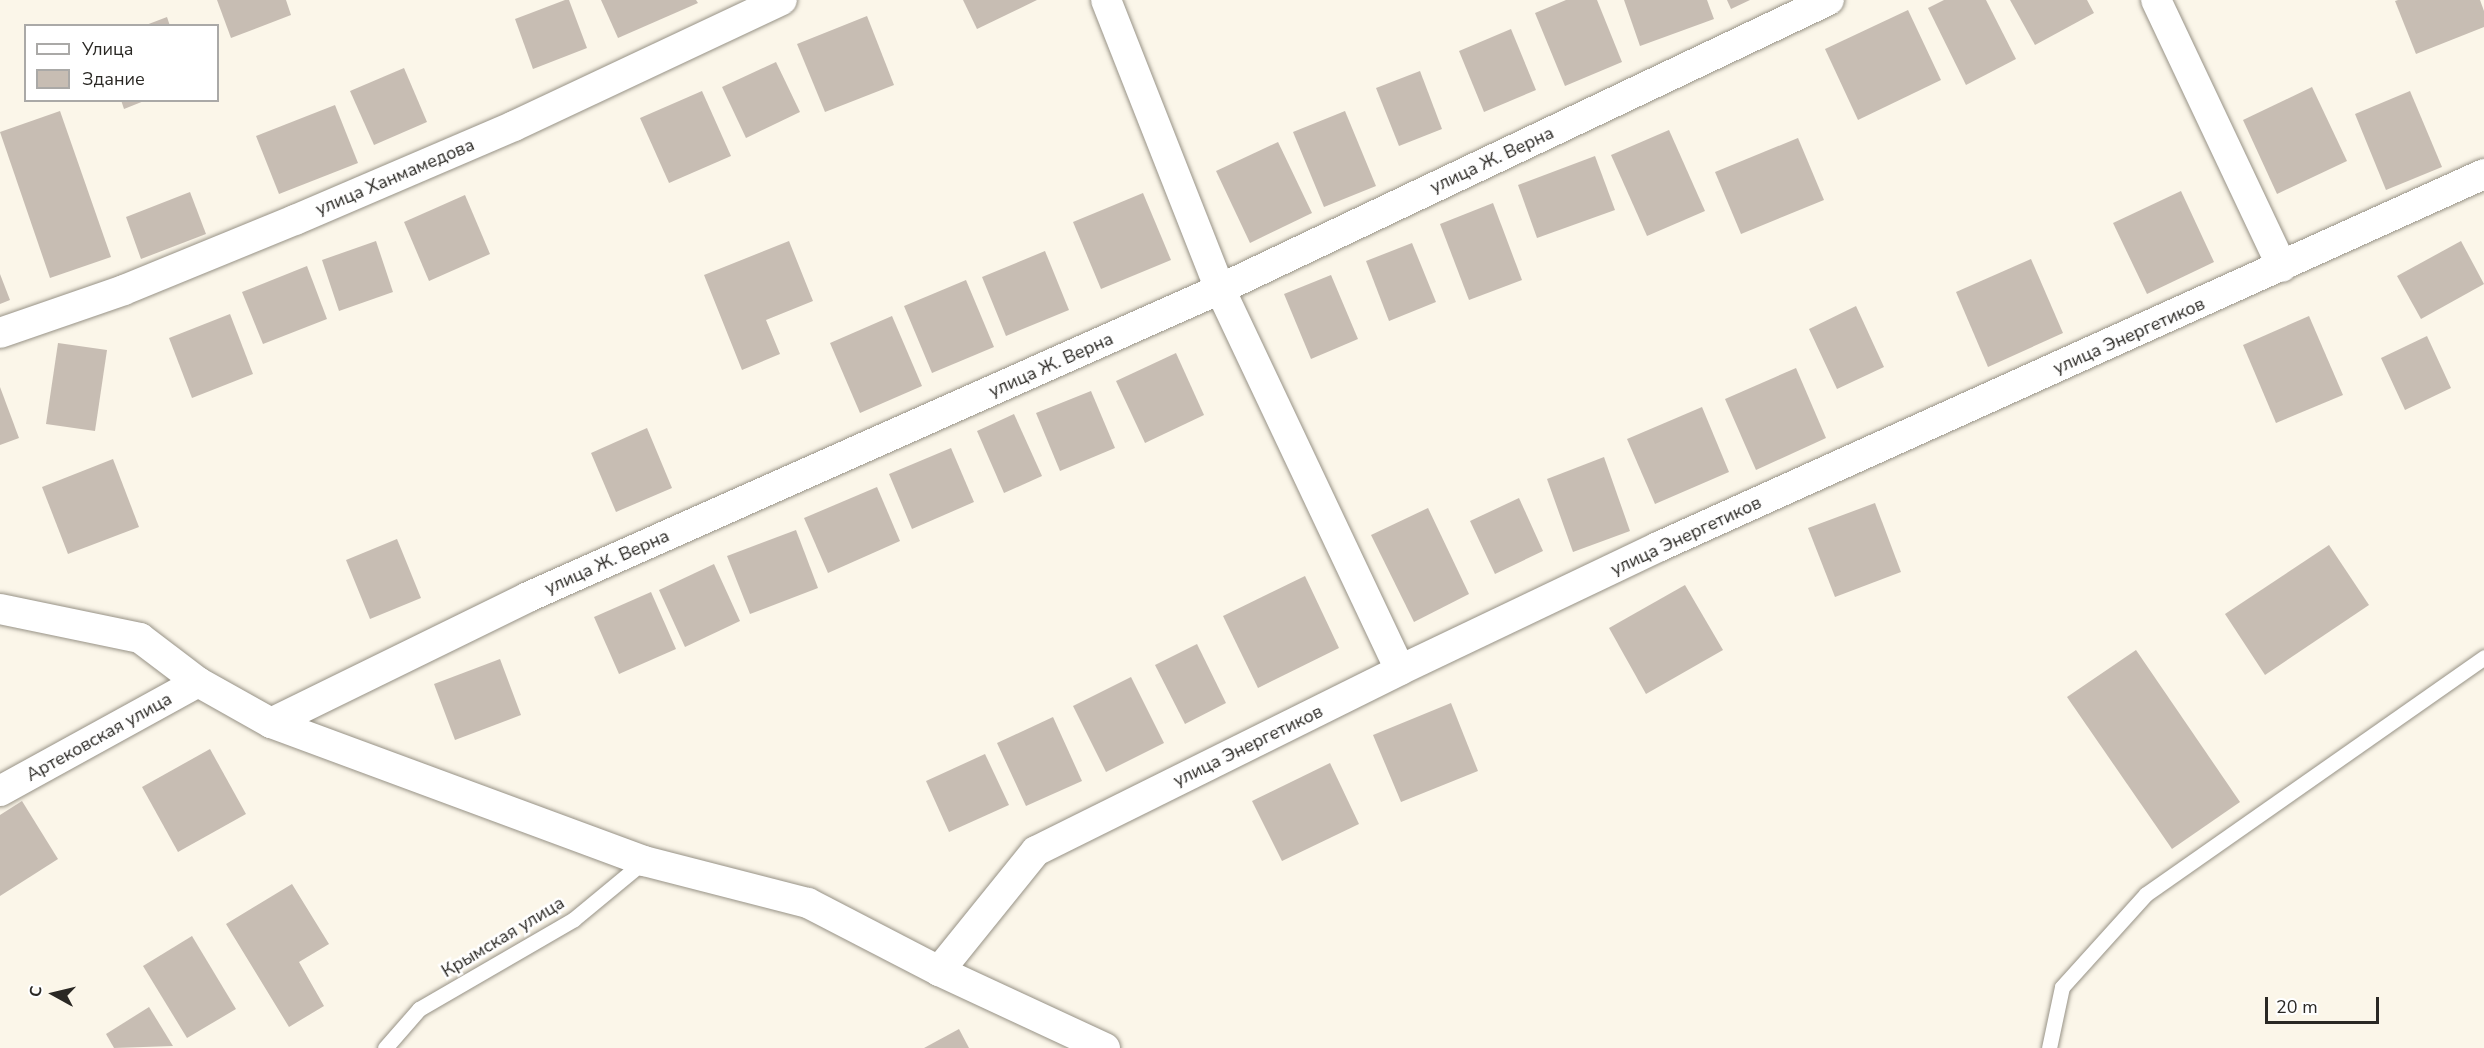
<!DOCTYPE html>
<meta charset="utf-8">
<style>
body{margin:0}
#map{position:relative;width:2484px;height:1048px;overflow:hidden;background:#fbf6e9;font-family:"Nunito Sans",sans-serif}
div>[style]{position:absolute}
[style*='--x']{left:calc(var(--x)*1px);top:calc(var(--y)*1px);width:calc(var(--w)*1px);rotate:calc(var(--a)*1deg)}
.building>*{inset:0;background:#c7bdb3}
.roads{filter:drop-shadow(0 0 2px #979286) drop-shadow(0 0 2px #979286)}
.lane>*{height:15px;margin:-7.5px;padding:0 7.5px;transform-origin:7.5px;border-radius:7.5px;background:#fff}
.street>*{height:30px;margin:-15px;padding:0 15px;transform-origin:15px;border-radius:15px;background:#fff}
span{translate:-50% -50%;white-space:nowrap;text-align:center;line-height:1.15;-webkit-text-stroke:5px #fff;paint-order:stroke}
.street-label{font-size:18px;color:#2a2824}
.legend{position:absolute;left:24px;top:24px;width:195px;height:78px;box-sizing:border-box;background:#fff;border:2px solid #aaa9a7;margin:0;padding:8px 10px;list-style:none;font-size:18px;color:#2a2824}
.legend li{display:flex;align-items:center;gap:12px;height:30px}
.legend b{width:30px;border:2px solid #aaa9a7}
.north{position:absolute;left:24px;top:964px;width:60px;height:60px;-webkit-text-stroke:4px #fff;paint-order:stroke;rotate:278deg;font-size:16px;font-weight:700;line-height:24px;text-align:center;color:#2a2824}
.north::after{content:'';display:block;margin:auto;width:21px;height:27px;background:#2a2824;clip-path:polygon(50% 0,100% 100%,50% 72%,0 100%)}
.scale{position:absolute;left:2265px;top:997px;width:114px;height:27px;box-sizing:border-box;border:3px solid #2a2824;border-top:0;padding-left:8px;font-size:18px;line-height:21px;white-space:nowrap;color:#2a2824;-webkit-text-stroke:4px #fff;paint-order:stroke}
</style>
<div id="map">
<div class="building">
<div style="clip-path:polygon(217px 0,286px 0,291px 15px,231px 38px)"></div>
<div style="clip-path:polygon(565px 0,569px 0,587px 48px,533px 69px,515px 19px)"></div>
<div style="clip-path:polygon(601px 0,696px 0,698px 3px,618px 38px)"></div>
<div style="clip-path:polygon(963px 0,1037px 0,977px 29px)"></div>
<div style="clip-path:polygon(1566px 0,1597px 0,1622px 62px,1565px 86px,1535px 13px)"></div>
<div style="clip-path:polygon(1624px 0,1707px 0,1714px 19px,1640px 46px)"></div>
<div style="clip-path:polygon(1727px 0,1750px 0,1731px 9px)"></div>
<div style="clip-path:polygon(1944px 0,1986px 0,2016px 59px,1966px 85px,1928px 8px)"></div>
<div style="clip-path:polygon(2010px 0,2087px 0,2094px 13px,2035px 45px)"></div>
<div style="clip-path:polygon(2398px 0,2480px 0,2484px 11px,2484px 27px,2416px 54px,2395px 1px)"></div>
<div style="clip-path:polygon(1908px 10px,1941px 80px,1858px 120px,1825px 49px)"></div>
<div style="clip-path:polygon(867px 16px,894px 85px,825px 112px,797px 44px)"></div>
<div style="clip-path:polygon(167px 17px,170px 26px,146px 26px,146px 25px)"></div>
<div style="clip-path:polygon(1511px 29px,1536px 90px,1484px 112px,1459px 51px)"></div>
<div style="clip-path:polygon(776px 62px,800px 112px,746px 138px,722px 87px)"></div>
<div style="clip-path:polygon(404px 68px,427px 122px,374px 145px,350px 91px)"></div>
<div style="clip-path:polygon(1420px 71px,1442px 129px,1399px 146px,1376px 88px)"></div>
<div style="clip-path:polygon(2312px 87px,2347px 161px,2277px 194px,2243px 120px)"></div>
<div style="clip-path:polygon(702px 91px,731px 156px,669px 183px,640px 118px)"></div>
<div style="clip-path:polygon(2410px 91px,2442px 167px,2386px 190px,2355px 114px)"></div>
<div style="clip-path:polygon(121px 100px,144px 100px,144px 101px,124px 109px)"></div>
<div style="clip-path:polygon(335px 105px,358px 163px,279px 194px,256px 136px)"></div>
<div style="clip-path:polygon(60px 111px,111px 257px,50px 278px,0 132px)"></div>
<div style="clip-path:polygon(1345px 111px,1376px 186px,1324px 207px,1293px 132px)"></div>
<div style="clip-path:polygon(1669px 130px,1705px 211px,1647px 236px,1611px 155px)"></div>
<div style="clip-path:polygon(1798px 138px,1824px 200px,1741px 234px,1715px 172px)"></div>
<div style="clip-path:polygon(1278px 142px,1312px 213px,1250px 243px,1216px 171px)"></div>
<div style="clip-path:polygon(1595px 156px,1615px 210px,1537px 238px,1518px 185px)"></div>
<div style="clip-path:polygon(2181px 191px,2214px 262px,2147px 294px,2113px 223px)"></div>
<div style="clip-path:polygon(190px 192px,206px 234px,141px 259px,126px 217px)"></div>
<div style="clip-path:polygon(1143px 193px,1171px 260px,1101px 289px,1073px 222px)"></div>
<div style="clip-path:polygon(465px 195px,490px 254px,429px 281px,404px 222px)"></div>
<div style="clip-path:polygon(1493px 203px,1522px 280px,1469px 300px,1440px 224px)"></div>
<div style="clip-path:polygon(376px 241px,393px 292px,339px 311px,322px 260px)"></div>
<div style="clip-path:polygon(789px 241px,813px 301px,766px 320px,780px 354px,742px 370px,704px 275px)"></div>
<div style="clip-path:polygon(2461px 241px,2484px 284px,2421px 319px,2397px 276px)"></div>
<div style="clip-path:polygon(1412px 243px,1436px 302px,1389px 321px,1366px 261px)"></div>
<div style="clip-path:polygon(1045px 251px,1069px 310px,1006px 336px,982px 277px)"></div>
<div style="clip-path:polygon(2031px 259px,2063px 333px,1988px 367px,1956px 292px)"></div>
<div style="clip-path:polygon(307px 266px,327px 319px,263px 344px,242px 292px)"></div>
<div style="clip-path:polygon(0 274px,10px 300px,0 304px)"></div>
<div style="clip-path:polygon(1331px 275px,1358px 339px,1311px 359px,1284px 294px)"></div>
<div style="clip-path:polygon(966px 280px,994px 347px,932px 373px,904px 306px)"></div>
<div style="clip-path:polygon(1856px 306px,1884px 367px,1837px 389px,1809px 329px)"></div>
<div style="clip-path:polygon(230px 314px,253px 374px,192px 398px,169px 338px)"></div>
<div style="clip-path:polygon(892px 316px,922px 386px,860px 413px,830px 343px)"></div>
<div style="clip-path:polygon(2309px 316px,2343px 395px,2276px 423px,2243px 345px)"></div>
<div style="clip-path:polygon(2427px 336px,2451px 388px,2405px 410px,2381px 358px)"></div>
<div style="clip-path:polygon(58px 343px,107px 350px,95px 431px,46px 424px)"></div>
<div style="clip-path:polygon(1176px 353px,1204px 415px,1145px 443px,1116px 381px)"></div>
<div style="clip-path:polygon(1796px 368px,1826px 438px,1756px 470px,1725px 399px)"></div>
<div style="clip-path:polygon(0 387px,19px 438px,0 445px)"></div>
<div style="clip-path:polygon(1091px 391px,1115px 448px,1060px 471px,1036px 413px)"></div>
<div style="clip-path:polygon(1702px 407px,1729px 472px,1655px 504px,1627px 439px)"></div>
<div style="clip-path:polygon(1014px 414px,1042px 476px,1004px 493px,977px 431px)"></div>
<div style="clip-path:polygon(647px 428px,672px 488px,616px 512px,591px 453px)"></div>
<div style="clip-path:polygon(951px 448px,974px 502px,912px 529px,889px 474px)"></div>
<div style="clip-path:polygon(1604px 457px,1630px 531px,1573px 552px,1547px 479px)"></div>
<div style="clip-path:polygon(113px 459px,139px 527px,68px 554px,42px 487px)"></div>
<div style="clip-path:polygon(877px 487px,900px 541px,828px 573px,804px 518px)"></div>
<div style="clip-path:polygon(1519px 498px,1543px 551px,1495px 574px,1470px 521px)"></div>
<div style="clip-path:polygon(1875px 503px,1901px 572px,1835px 597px,1808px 528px)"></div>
<div style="clip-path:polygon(1428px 508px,1469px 594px,1414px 622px,1371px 535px)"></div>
<div style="clip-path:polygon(796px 530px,818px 588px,750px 614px,727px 556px)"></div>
<div style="clip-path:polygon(397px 539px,421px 598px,370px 619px,346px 560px)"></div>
<div style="clip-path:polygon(2329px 545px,2369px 605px,2265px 675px,2225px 614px)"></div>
<div style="clip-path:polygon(714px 564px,740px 621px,685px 647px,659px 590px)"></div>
<div style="clip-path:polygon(1305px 576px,1339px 648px,1258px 688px,1223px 616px)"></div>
<div style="clip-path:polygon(1685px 585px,1723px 650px,1646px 694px,1609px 628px)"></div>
<div style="clip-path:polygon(651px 592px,676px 649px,619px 674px,594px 617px)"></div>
<div style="clip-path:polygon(1197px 644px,1226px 703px,1185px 724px,1155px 665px)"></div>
<div style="clip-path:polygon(2136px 650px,2240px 802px,2172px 849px,2067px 697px)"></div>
<div style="clip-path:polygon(500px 659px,521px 715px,455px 740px,434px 684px)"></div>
<div style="clip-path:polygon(1131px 677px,1164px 743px,1106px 772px,1073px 706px)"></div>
<div style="clip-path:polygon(1451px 703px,1478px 771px,1401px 802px,1373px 735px)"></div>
<div style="clip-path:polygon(1053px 717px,1082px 781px,1026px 806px,997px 743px)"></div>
<div style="clip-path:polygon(210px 749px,246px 814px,178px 852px,142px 787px)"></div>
<div style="clip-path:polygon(985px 754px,1009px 805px,949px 832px,926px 781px)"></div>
<div style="clip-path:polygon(1330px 763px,1359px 824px,1282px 861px,1252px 801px)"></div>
<div style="clip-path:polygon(22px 801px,58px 859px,0 896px,0 815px)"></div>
<div style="clip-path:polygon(292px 884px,329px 944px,299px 962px,324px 1006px,289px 1027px,226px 924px)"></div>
<div style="clip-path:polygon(192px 936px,236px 1009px,187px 1038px,143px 966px)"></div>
<div style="clip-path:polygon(149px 1007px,173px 1046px,114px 1048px,106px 1034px)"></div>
<div style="clip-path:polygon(959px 1029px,969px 1048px,924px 1048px)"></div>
</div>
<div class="roads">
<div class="lane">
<div style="--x:385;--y:1048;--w:52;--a:-48.9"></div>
<div style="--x:419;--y:1009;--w:179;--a:-30.1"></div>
<div style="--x:574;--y:919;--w:91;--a:-39.6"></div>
<div style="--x:2049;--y:1048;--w:62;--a:-78"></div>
<div style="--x:2062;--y:987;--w:125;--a:-47.9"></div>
<div style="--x:2146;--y:894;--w:413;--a:-35"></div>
</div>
<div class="street">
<div style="--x:1106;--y:0;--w:311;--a:68.5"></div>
<div style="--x:1220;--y:289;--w:421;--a:64.7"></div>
<div style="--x:2156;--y:0;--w:295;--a:64.7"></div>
<div style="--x:0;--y:333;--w:131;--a:-19.1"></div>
<div style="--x:124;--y:290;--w:185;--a:-22.3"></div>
<div style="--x:295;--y:220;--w:238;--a:-23.2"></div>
<div style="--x:514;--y:126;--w:296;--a:-25.2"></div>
<div style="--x:0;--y:609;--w:143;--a:11.7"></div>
<div style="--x:140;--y:638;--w:73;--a:37.2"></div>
<div style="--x:198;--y:682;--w:84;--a:29.3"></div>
<div style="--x:271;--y:723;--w:398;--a:20.3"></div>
<div style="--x:644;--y:861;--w:169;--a:14.4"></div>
<div style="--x:808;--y:903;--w:148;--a:27.4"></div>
<div style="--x:939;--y:971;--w:183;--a:24.9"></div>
<div style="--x:271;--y:723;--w:286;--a:-26.1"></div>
<div style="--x:528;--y:597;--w:757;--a:-23.99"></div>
<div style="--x:1220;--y:289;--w:674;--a:-25.39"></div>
<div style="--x:0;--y:791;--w:226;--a:-28.8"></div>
<div style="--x:939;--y:971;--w:154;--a:-51.1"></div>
<div style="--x:1036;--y:851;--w:407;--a:-26.4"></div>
<div style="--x:1400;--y:670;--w:286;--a:-25.5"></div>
<div style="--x:1658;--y:547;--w:906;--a:-24.3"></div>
</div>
</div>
<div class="street-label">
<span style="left:1492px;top:160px;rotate:-25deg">улица Ж. Верна</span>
<span style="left:395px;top:177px;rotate:-23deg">улица Ханмамедова</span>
<span style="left:2129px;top:336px;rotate:-24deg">улица Энергетиков</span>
<span style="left:1051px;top:365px;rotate:-24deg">улица Ж. Верна</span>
<span style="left:1686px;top:536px;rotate:-25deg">улица Энергетиков</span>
<span style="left:607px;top:562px;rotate:-24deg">улица Ж. Верна</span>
<span style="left:99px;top:737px;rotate:-29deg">Артековская улица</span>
<span style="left:1248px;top:746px;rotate:-26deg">улица Энергетиков</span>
<span style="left:503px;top:937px;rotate:-31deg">Крымская улица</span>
</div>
<ul class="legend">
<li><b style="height:8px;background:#fff"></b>Улица</li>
<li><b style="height:16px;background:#c7bdb3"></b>Здание</li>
</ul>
<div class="north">С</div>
<div class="scale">20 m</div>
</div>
